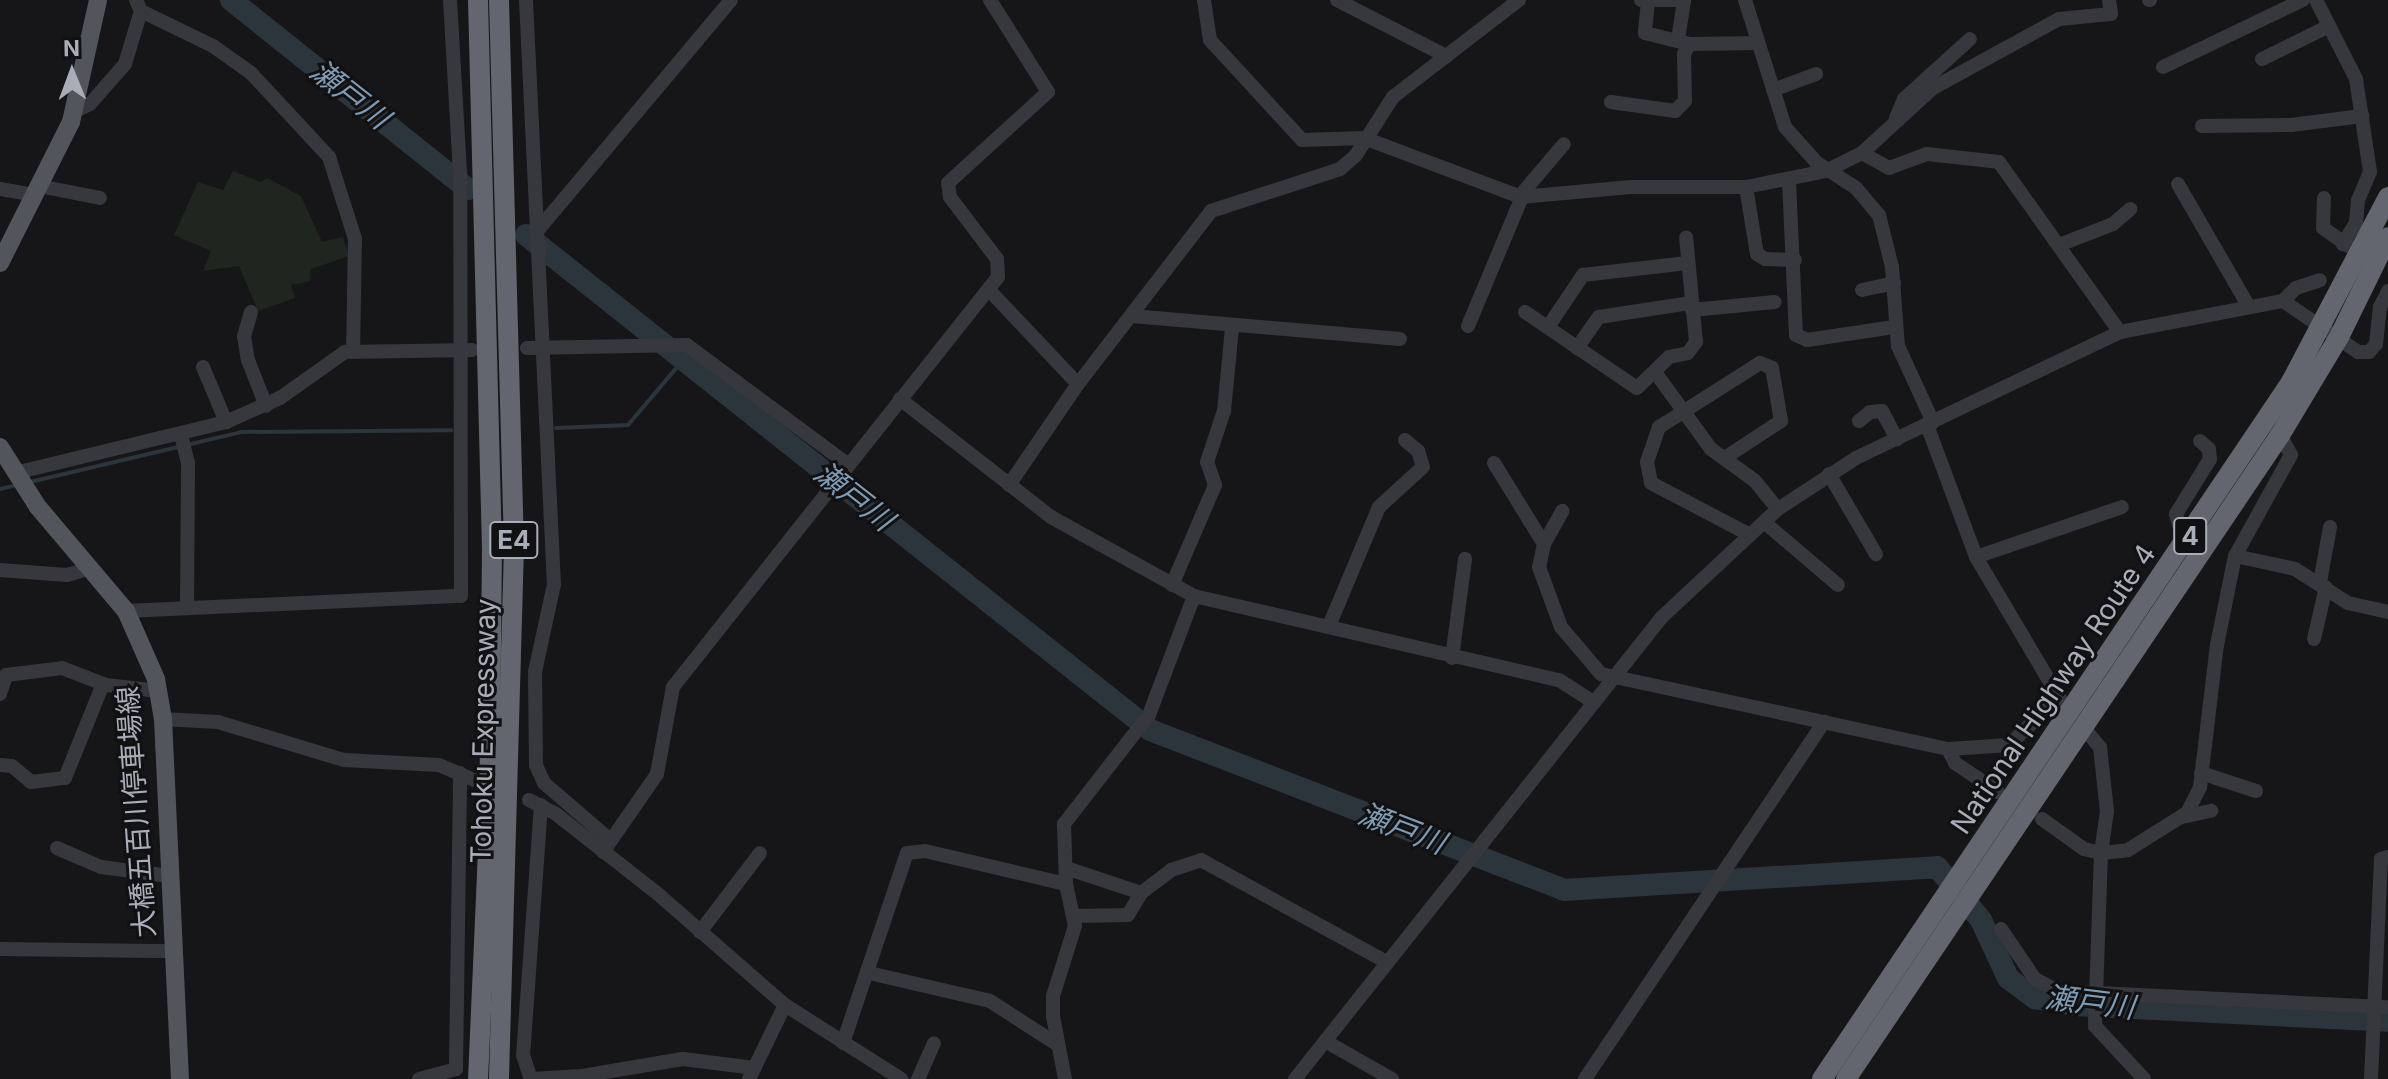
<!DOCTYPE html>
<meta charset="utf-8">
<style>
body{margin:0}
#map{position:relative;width:2388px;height:1079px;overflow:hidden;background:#161618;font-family:Inter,"Noto Sans JP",sans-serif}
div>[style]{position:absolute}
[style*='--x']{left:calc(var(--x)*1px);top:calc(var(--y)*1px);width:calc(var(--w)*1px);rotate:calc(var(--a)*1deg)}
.green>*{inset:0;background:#1e261f}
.stream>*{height:4px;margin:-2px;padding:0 2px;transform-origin:2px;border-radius:2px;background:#2c353c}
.river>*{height:22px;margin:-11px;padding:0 11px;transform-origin:11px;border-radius:11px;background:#2c353c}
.minor>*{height:14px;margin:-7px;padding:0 7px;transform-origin:7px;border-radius:7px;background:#37383d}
.major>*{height:18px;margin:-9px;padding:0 9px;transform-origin:9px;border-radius:9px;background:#53555c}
.highway>*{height:20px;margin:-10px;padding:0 10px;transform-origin:10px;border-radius:10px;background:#63666e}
span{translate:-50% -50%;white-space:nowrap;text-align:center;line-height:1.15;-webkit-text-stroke:6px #111113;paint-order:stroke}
.shield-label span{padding:2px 6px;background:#111113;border:2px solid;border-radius:6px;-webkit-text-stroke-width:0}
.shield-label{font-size:26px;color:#a8adb8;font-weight:700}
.street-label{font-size:28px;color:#a8adb8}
.water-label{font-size:30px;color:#7f9bb3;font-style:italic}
.north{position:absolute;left:32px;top:32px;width:80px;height:80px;-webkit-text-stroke:6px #111113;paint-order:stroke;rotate:359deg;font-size:22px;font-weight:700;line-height:32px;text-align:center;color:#a8adb8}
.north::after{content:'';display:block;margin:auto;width:28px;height:36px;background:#a8adb8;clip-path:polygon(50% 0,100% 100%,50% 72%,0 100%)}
</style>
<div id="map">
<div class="green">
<div style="clip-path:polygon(233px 171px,260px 182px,267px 178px,301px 196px,322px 242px,343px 237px,349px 256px,311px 269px,310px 281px,291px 285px,295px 298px,258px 311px,239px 266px,203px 271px,211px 251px,174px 235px,198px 182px,223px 190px)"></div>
</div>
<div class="stream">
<div style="--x:556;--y:428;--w:72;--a:-2.4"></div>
<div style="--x:628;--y:425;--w:87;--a:-49.7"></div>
<div style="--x:30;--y:482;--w:217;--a:-13.3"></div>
<div style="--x:241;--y:432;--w:210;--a:-0.5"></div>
<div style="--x:0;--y:489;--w:17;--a:-13"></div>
</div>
<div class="river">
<div style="--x:231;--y:0;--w:303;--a:38.6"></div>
<div style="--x:526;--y:235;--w:796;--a:38.42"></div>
<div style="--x:1150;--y:730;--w:444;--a:21.1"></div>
<div style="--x:1564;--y:890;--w:374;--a:-3.5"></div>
<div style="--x:1937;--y:867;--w:69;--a:50.3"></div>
<div style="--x:1981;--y:920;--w:64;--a:65"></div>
<div style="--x:2008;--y:978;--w:34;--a:37"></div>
<div style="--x:2035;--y:998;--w:41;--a:9.9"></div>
<div style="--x:2075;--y:1005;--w:313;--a:2.9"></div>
</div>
<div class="minor">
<div style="--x:136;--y:0;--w:12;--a:66"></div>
<div style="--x:141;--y:11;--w:80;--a:25.9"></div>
<div style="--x:213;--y:46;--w:47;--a:35.4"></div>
<div style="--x:251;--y:73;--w:115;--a:47.1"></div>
<div style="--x:329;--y:157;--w:86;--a:72.4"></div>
<div style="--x:355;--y:239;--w:111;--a:91"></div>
<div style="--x:526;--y:0;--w:585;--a:87.26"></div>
<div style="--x:554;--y:584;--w:90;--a:102.2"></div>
<div style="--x:535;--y:672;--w:93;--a:89.4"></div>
<div style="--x:536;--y:765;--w:20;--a:66"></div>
<div style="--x:544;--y:783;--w:86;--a:40.7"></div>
<div style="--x:1204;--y:0;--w:40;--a:81.5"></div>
<div style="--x:1210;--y:40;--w:136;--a:47.4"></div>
<div style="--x:1302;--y:140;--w:62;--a:-1.8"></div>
<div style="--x:1364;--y:138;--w:168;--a:20.6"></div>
<div style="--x:1521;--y:197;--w:110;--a:-5.2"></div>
<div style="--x:1631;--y:187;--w:115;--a:0"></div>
<div style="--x:1746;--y:187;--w:82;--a:-11.3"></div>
<div style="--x:1826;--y:171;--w:40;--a:-26.6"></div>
<div style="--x:1862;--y:153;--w:31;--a:29"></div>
<div style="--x:1889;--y:168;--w:40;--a:-20.2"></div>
<div style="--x:1927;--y:154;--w:72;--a:6.3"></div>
<div style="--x:1999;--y:162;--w:209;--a:54.6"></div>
<div style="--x:1337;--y:0;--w:123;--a:27.2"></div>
<div style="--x:1641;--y:0;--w:37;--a:0"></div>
<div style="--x:1745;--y:0;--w:133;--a:72.5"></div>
<div style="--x:1785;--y:127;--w:47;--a:48.5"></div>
<div style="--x:1816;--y:162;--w:48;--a:33"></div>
<div style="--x:1856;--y:188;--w:35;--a:50"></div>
<div style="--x:1879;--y:215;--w:54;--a:76"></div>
<div style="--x:1892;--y:267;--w:79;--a:85.7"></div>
<div style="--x:1898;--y:346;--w:84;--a:65.3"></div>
<div style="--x:2149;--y:0;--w:1;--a:0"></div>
<div style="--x:2316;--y:0;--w:89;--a:63.1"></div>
<div style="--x:2356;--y:79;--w:94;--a:81.4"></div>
<div style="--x:2370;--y:172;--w:30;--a:113"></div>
<div style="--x:2358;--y:200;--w:23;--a:95"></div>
<div style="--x:2356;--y:223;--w:25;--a:122"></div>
<div style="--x:1648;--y:2;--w:31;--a:96"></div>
<div style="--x:1645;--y:33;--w:45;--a:14"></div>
<div style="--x:1678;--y:39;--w:39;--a:-81"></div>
<div style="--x:2262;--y:59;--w:75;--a:-26.2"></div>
<div style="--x:2163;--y:67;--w:155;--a:-25.6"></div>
<div style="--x:1773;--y:90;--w:46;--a:-20.4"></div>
<div style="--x:1611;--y:102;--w:65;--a:8"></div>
<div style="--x:1675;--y:111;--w:14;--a:-45"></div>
<div style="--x:1685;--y:101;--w:47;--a:-91.2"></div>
<div style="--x:1684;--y:54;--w:11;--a:-63"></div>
<div style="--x:1689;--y:44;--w:68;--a:-0.8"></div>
<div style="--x:73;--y:112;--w:19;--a:-25"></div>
<div style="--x:90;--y:104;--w:53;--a:-48.8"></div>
<div style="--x:125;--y:64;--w:55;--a:-73.2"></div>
<div style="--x:1896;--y:118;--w:21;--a:-67"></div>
<div style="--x:1904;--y:99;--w:89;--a:-42.3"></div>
<div style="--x:2202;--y:126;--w:89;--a:-0.6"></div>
<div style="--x:2291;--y:125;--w:72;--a:-7.2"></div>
<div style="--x:1862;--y:153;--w:96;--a:-42.5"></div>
<div style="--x:1933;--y:88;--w:144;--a:-28.7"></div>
<div style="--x:2059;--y:19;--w:52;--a:-5.5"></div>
<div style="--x:2111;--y:14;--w:14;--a:-98"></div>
<div style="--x:1789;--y:181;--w:154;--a:87.4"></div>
<div style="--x:1796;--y:335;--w:12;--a:24"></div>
<div style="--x:1807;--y:340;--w:88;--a:-8.5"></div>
<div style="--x:2178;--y:184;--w:142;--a:60"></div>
<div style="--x:39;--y:186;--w:62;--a:11.1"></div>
<div style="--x:1746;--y:187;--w:68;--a:80.7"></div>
<div style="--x:1757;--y:254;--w:9;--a:32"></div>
<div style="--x:1765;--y:259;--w:30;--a:2"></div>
<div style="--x:0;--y:189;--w:34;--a:10"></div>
<div style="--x:2324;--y:198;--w:30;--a:92"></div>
<div style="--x:2323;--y:228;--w:33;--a:35"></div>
<div style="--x:538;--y:230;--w:300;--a:-50"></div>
<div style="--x:2059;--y:245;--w:58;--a:-21.3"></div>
<div style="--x:2113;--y:224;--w:23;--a:-41"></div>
<div style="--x:989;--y:290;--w:129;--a:46.6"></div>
<div style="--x:1862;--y:290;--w:33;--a:-12"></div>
<div style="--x:2283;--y:301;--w:18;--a:-45"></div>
<div style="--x:2296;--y:288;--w:25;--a:-18"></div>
<div style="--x:1692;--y:310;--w:83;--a:-5.5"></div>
<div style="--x:251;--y:312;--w:25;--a:106"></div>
<div style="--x:244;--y:336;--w:24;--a:81"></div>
<div style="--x:248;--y:360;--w:49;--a:68.6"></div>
<div style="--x:1525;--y:312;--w:135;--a:34.2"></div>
<div style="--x:1637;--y:388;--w:45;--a:-44.1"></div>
<div style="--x:1669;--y:357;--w:19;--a:-12"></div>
<div style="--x:1688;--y:353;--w:14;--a:-54"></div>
<div style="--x:1696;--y:342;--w:105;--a:-95.4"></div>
<div style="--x:1132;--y:316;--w:269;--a:4.9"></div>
<div style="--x:1468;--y:326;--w:147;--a:-67.3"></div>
<div style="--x:1525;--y:190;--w:60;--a:-49.7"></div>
<div style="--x:1548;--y:327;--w:63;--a:-56.1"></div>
<div style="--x:1583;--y:275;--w:105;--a:-6.6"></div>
<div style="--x:527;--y:348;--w:160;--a:-1.1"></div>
<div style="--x:687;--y:345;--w:199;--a:36.6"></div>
<div style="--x:1577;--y:348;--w:38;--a:-55"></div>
<div style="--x:1599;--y:317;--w:93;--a:-8.7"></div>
<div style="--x:203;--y:367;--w:60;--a:67.3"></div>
<div style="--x:1655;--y:372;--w:95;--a:54"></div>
<div style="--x:1711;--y:449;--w:54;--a:36"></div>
<div style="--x:1755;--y:481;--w:36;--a:51"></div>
<div style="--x:900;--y:399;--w:192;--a:38"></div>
<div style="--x:1051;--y:517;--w:163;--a:28.9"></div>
<div style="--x:1194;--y:596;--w:375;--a:13"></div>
<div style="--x:1559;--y:680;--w:40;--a:32.9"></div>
<div style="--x:1859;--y:421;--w:14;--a:-39"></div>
<div style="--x:1870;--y:412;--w:12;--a:-5"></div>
<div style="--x:1882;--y:411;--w:32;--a:62"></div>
<div style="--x:1927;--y:425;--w:141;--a:69.6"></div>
<div style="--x:1976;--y:557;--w:171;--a:59.4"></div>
<div style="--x:181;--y:435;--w:29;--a:76"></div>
<div style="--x:188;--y:463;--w:141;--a:90.4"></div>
<div style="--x:2280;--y:435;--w:23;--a:61"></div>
<div style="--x:2291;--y:455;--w:115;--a:119"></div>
<div style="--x:2235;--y:556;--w:61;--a:12.2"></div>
<div style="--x:2295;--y:569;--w:63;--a:32.7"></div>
<div style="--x:2348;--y:603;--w:41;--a:12.7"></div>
<div style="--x:1726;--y:457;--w:66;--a:-33.2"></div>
<div style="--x:1781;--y:421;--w:54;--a:-99.6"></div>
<div style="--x:1772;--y:368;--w:13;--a:-157"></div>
<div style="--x:1760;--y:363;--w:120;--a:147.6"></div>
<div style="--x:1659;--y:427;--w:37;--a:109"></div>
<div style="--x:1647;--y:462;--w:21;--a:79"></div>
<div style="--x:1651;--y:483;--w:112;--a:27.7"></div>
<div style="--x:1494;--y:463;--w:95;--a:58.3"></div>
<div style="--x:1544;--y:544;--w:24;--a:102"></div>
<div style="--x:1539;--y:567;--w:64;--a:69.9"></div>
<div style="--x:1561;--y:627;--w:62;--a:49.6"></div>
<div style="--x:1601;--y:674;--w:355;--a:12.2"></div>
<div style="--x:1948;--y:749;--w:61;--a:-3.8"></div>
<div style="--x:2009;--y:745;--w:68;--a:-43.8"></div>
<div style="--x:15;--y:473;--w:217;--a:-13.6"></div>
<div style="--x:226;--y:422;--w:59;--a:-24"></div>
<div style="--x:280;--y:398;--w:80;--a:-35.3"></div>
<div style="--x:345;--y:352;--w:127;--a:-0.9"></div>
<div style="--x:1829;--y:474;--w:93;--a:59.6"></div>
<div style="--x:1009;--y:485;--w:122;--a:-55.7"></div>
<div style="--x:1078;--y:384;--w:218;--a:-52.4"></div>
<div style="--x:1211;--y:211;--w:136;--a:-18"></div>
<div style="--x:1340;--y:169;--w:21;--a:-41"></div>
<div style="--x:1356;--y:155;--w:69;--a:-57.5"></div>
<div style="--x:1393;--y:97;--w:159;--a:-37.6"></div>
<div style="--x:1764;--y:522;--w:97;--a:40.4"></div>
<div style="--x:2191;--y:533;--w:14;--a:-146"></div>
<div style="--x:2179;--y:525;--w:11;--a:-105"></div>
<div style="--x:2176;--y:514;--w:65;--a:-58.3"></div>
<div style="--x:2210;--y:459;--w:10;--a:-96"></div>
<div style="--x:2209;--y:449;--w:12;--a:-138"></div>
<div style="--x:1544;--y:544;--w:38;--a:-61"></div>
<div style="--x:1976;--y:557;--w:154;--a:-18.9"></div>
<div style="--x:0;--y:570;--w:67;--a:4.3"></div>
<div style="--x:67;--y:575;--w:26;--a:-16"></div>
<div style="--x:2320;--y:582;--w:56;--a:-79.7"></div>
<div style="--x:1172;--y:585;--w:109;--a:-66.7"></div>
<div style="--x:1215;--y:485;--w:24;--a:-109"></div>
<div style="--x:1207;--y:462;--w:54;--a:-71.6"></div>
<div style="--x:1224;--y:411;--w:83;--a:-84.5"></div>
<div style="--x:126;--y:611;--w:335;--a:-2.6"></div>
<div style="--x:461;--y:596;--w:423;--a:-90.1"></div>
<div style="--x:460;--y:173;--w:173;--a:-93.3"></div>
<div style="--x:1329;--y:626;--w:129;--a:-67.2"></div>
<div style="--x:1379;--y:507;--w:59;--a:-42.3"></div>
<div style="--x:1423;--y:467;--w:17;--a:-107"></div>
<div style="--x:1418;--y:451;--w:17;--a:-140"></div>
<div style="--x:2314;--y:639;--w:53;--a:-77"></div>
<div style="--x:1452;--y:658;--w:100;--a:-82.5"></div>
<div style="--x:0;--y:694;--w:20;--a:-72"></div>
<div style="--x:6;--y:675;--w:56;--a:-7.1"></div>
<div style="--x:62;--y:668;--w:47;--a:21.1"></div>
<div style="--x:106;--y:685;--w:53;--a:6.5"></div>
<div style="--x:163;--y:719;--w:55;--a:3.1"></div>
<div style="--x:218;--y:722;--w:132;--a:16.8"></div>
<div style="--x:344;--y:760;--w:95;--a:3"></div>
<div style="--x:439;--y:765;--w:38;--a:23"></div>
<div style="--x:2083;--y:727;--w:26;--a:50"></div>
<div style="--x:2100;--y:747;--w:64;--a:83.8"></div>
<div style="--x:2107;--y:811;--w:42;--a:98.1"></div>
<div style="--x:2101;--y:853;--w:27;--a:-6"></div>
<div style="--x:2128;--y:850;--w:70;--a:-32.1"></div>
<div style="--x:2187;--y:813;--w:29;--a:-63"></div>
<div style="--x:2200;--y:787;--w:143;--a:-83.2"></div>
<div style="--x:2217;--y:645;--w:91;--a:-78.6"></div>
<div style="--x:1948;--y:749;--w:16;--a:63"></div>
<div style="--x:1955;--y:763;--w:52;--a:34"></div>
<div style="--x:0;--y:765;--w:12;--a:5"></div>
<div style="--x:12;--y:766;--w:25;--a:40"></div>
<div style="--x:31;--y:782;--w:34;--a:-7"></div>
<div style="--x:65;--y:778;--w:101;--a:-68"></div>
<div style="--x:2201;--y:773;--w:58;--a:18.1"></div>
<div style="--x:529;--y:800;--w:30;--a:27"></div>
<div style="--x:556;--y:814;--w:130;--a:38.1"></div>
<div style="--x:658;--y:894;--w:169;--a:41.2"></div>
<div style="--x:785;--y:1005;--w:138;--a:32.5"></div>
<div style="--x:541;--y:805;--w:251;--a:94.1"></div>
<div style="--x:523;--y:1055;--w:25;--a:72"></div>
<div style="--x:531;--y:1079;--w:51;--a:-3.4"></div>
<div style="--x:582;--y:1076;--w:102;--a:-9.6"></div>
<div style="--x:683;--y:1059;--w:72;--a:7.2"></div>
<div style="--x:2182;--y:817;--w:30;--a:-12"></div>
<div style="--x:2042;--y:819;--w:52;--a:35.5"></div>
<div style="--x:2084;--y:849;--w:17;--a:13"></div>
<div style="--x:2101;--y:853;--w:173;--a:92"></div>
<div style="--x:2095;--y:1026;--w:72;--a:47.2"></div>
<div style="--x:57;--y:848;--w:48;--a:23.4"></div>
<div style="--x:101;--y:867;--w:69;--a:7.5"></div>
<div style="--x:603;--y:852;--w:95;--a:-55.3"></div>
<div style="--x:657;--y:774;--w:88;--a:-79.6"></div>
<div style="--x:673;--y:687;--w:523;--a:-51.6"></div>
<div style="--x:998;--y:277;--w:18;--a:-93"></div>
<div style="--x:997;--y:259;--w:78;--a:-127.2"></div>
<div style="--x:950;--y:197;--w:14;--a:-98"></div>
<div style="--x:948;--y:183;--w:135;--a:-42.3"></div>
<div style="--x:1048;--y:92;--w:109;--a:-122.2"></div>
<div style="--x:1066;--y:868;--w:79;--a:18.4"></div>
<div style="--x:1141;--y:893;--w:38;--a:-37"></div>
<div style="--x:1171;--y:870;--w:32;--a:-18"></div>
<div style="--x:1201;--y:860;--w:213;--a:28.8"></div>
<div style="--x:1074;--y:916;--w:54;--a:-1.1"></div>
<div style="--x:1128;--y:915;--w:26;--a:-59"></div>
<div style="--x:2001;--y:929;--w:60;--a:55.8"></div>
<div style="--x:2035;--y:979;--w:26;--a:28"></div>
<div style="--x:2058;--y:991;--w:330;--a:2.8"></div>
<div style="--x:700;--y:932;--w:99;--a:-52.8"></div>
<div style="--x:0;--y:949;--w:175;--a:0.7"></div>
<div style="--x:869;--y:973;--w:124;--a:13"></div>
<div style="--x:990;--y:1001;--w:81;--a:32.9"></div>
<div style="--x:1325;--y:1041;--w:77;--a:29.6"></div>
<div style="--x:843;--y:1043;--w:200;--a:-71.4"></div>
<div style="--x:907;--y:853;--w:18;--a:-6"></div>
<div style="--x:925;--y:851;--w:145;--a:13.2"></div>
<div style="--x:419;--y:1079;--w:38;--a:-15"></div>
<div style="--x:456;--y:1069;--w:296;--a:-89.2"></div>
<div style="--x:749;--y:1079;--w:82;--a:-64.1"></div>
<div style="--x:918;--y:1079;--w:39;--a:-66"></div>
<div style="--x:1065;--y:1079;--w:64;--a:-100.8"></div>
<div style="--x:1053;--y:1016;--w:20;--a:-90"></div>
<div style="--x:1053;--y:996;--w:73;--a:-72.6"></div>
<div style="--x:1075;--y:926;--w:43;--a:-102.1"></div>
<div style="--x:1066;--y:884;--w:60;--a:-91.9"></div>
<div style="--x:1064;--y:824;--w:138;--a:-52.1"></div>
<div style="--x:1149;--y:715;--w:127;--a:-69.3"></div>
<div style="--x:1295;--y:1079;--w:590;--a:-51.54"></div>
<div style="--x:1662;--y:617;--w:158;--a:-43"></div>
<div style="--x:1778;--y:509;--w:93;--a:-33.2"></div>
<div style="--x:1856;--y:458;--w:293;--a:-25.5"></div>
<div style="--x:2120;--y:332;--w:166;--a:-10.8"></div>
<div style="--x:2283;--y:301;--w:91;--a:34.2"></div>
<div style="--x:2358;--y:352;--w:11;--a:0"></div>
<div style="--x:2369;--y:352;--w:11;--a:-49"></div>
<div style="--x:2376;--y:344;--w:37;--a:-84"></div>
<div style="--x:2380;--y:307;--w:18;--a:-63"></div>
<div style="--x:1585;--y:1079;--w:430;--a:-56.2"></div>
<div style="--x:2371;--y:1079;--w:220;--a:-87.4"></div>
<div style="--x:2381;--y:859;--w:7;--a:-16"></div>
</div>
<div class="major">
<div style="--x:0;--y:263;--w:158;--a:-63.3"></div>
<div style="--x:71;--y:122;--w:125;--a:-77.5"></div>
<div style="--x:0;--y:447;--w:71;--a:57.7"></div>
<div style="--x:38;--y:507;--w:136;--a:49.8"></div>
<div style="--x:126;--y:611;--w:74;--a:66.2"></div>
<div style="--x:156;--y:679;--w:41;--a:80.1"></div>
<div style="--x:163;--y:719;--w:360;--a:87.3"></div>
</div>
<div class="highway">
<div style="--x:478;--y:0;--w:548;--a:88.54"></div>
<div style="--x:492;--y:548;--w:280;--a:90.6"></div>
<div style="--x:489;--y:828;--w:251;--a:92.5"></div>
<div style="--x:499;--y:0;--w:547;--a:88.43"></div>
<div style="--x:514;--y:547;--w:532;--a:91.62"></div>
<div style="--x:1822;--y:1079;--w:840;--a:-56.06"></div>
<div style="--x:2291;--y:382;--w:209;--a:-62.3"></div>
<div style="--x:1846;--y:1079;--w:777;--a:-56.02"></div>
<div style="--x:2280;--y:435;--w:114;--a:-59"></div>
<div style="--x:2339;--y:337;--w:111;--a:-63.9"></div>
</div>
<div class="shield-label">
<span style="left:2190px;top:536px">4</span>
<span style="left:514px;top:540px">E4</span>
</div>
<div class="street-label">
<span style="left:2053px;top:689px;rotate:-56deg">National Highway Route 4</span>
<span style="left:483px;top:731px;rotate:-89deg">Tohoku Expressway</span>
<span style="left:136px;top:812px;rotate:-94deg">大橋五百川停車場線</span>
</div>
<div class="water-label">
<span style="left:350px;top:94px;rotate:38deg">瀬戸川</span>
<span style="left:854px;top:496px;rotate:38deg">瀬戸川</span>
<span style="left:1402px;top:828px;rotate:21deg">瀬戸川</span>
<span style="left:2090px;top:1002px;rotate:7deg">瀬戸川</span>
</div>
<div class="north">N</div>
</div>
